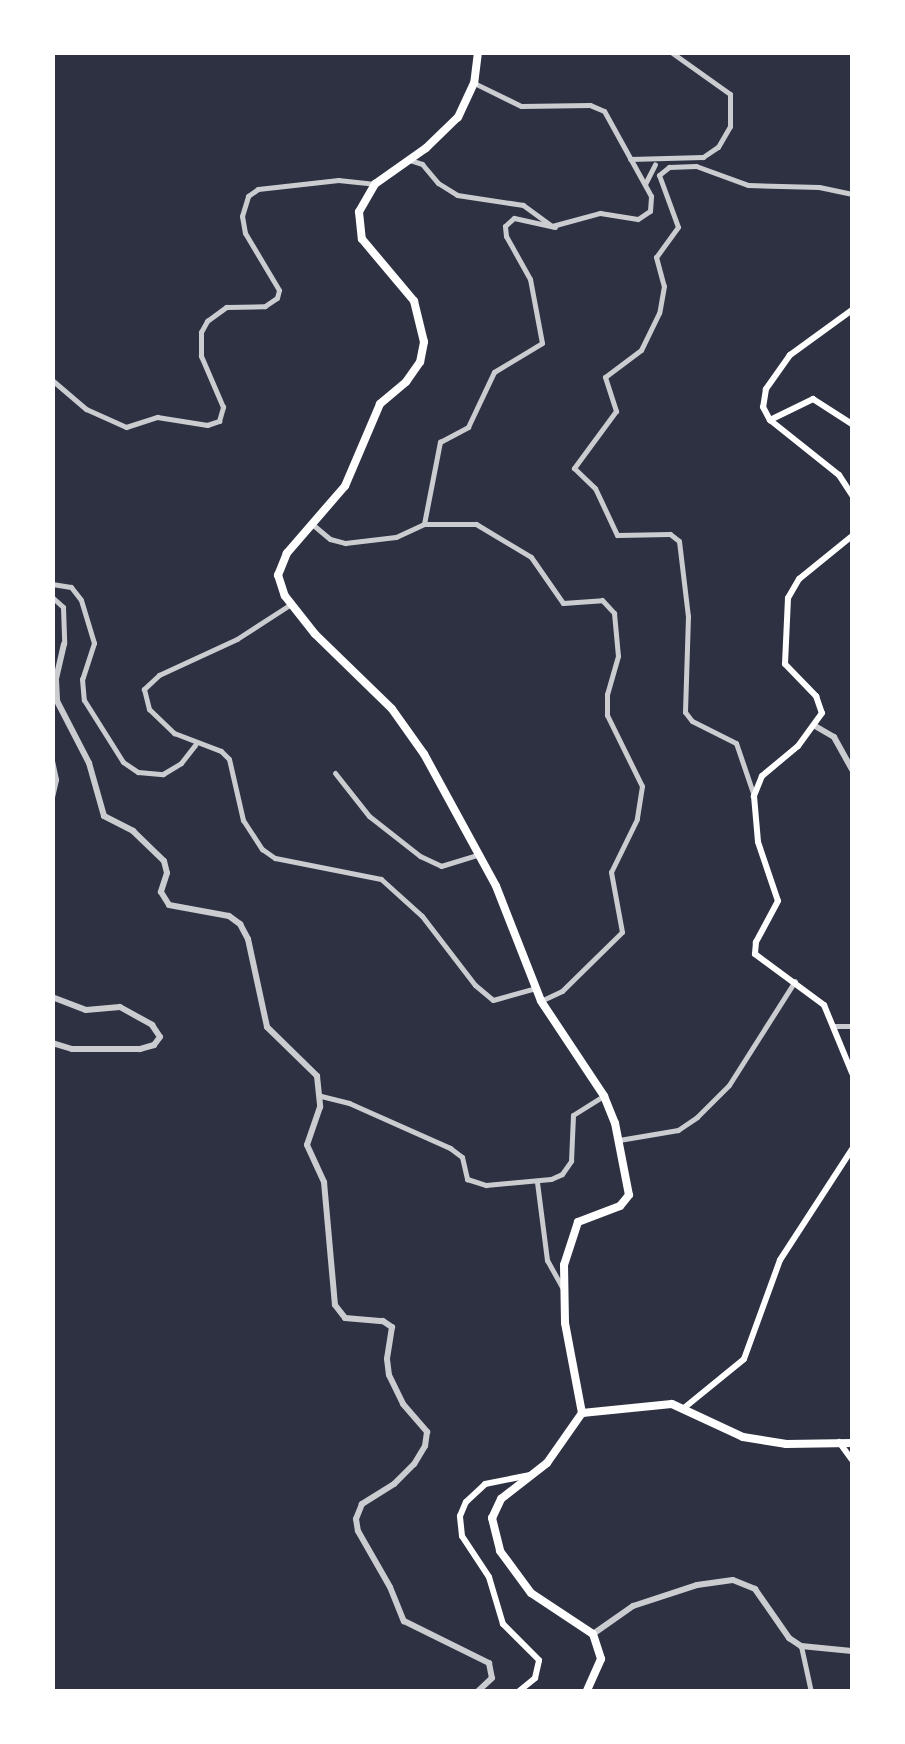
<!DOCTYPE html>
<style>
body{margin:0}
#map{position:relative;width:905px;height:1744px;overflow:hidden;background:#2d3142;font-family:Manrope,sans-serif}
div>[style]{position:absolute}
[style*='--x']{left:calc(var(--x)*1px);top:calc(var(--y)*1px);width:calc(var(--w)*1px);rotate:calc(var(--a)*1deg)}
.minor>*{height:5px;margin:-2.5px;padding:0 2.5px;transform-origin:2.5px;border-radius:2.5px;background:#caccd0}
.tertiary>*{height:6px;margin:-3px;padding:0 3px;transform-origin:3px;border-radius:3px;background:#caccd0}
.secondary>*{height:6px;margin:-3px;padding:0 3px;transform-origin:3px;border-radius:3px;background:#fff}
.primary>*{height:8px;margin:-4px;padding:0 4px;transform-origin:4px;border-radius:4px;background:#fff}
.trunk>*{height:8px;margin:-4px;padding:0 4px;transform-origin:4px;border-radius:4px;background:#fff}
span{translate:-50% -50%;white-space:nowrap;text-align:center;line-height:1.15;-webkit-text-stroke:10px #fff;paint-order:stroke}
.frame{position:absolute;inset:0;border:55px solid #fff;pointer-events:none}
</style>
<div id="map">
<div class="minor">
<div style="--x:630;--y:159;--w:73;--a:-1.6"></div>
<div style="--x:703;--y:157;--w:18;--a:-34"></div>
<div style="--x:718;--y:147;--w:24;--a:-60"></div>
<div style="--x:730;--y:126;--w:32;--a:-90"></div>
<div style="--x:730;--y:94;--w:72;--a:-144.6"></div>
<div style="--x:410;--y:160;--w:13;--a:18"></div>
<div style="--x:422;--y:164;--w:25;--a:50"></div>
<div style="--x:438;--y:183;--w:22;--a:32"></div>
<div style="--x:457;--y:195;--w:67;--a:8.6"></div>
<div style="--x:523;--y:205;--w:36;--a:36"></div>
<div style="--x:552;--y:226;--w:50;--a:-15.2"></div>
<div style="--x:600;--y:213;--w:38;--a:9"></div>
<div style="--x:638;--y:219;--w:14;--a:-34"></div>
<div style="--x:650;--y:211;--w:15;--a:-86"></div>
<div style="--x:651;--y:196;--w:97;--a:-118.9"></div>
<div style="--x:604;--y:111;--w:15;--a:-157"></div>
<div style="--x:590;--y:105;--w:69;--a:179.2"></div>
<div style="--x:521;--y:106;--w:52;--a:-153.9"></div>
<div style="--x:696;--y:166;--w:27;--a:178"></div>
<div style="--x:669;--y:167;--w:13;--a:141"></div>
<div style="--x:659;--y:175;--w:55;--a:69.9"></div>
<div style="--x:678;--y:227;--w:37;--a:126"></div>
<div style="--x:656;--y:257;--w:30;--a:75"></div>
<div style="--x:664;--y:286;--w:27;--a:100"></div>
<div style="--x:659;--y:313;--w:41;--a:115.9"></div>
<div style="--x:641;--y:350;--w:45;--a:143.1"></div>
<div style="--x:605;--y:377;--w:36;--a:72"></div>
<div style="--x:616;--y:411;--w:71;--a:126.4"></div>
<div style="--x:574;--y:468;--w:29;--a:44"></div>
<div style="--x:595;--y:488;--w:52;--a:64.9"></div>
<div style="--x:617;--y:535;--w:53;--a:-1.1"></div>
<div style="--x:670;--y:534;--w:11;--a:38"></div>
<div style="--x:679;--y:541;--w:76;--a:83.2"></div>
<div style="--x:688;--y:616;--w:96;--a:91.8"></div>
<div style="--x:685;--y:712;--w:11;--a:52"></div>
<div style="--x:692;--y:721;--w:49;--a:26.6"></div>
<div style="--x:736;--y:743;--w:56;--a:71.2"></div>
<div style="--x:696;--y:166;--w:55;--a:20.1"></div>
<div style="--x:748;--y:185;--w:71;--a:1.6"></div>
<div style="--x:819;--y:187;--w:34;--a:12"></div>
<div style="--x:645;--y:184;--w:22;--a:-63"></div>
<div style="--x:52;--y:380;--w:45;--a:40.5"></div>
<div style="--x:86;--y:409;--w:44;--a:24.2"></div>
<div style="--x:126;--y:427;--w:33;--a:-18"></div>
<div style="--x:157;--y:417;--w:51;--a:9.1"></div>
<div style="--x:207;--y:425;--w:13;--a:-18"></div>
<div style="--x:219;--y:421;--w:15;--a:-74"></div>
<div style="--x:223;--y:407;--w:56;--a:-113.3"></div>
<div style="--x:201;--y:356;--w:24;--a:-90"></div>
<div style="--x:201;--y:332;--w:13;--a:-61"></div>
<div style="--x:207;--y:321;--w:24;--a:-36"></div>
<div style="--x:226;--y:307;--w:39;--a:-1"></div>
<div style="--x:265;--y:306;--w:14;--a:-34"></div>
<div style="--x:277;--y:298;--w:8;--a:-76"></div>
<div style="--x:279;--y:290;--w:66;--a:-120.8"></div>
<div style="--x:245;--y:233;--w:17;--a:-100"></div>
<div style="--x:242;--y:216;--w:21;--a:-73"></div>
<div style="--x:248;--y:196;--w:12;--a:-35"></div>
<div style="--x:258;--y:189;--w:81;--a:-6.4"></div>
<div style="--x:338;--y:180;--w:37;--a:6"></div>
<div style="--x:312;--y:524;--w:23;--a:40"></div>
<div style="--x:330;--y:539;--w:16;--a:15"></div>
<div style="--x:345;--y:543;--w:51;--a:-6.7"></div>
<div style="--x:396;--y:537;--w:31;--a:-25"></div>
<div style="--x:424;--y:524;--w:52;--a:0"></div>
<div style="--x:476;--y:524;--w:64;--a:31"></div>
<div style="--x:531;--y:557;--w:56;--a:55.2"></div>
<div style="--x:563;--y:603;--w:39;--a:-4"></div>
<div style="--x:602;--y:600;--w:18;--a:47"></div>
<div style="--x:614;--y:613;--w:43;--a:84.7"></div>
<div style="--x:618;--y:656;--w:40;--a:106"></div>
<div style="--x:607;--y:694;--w:21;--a:90"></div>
<div style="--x:607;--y:715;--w:79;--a:63.8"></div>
<div style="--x:642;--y:786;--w:33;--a:99"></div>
<div style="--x:637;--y:819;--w:59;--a:116.1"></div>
<div style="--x:611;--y:872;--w:61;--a:79.6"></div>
<div style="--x:622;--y:932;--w:84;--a:135.5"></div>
<div style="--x:562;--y:991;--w:23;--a:155"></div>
<div style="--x:424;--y:524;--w:84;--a:-79"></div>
<div style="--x:440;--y:442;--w:32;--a:-28"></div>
<div style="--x:468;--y:427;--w:61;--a:-64.7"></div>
<div style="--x:494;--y:372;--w:56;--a:-31.1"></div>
<div style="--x:542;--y:343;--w:65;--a:-100.6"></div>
<div style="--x:530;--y:279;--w:49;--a:-119.2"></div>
<div style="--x:506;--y:236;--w:10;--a:-96"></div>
<div style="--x:505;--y:226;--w:12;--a:-42"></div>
<div style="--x:514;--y:218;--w:42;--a:12.4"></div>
<div style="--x:52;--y:584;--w:19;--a:9"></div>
<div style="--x:71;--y:587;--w:16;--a:52"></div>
<div style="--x:81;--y:600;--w:45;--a:73.2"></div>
<div style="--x:94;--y:643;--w:38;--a:108"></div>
<div style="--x:82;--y:679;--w:21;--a:85"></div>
<div style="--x:84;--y:700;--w:73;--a:57.8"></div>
<div style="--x:123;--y:762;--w:18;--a:34"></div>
<div style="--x:138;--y:772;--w:25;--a:5"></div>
<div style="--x:163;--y:774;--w:21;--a:-31"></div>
<div style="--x:181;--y:763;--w:23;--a:-52"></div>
<div style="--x:52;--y:597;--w:15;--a:42"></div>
<div style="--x:63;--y:607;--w:36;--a:88"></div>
<div style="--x:291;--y:604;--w:64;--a:147.1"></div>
<div style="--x:237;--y:639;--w:86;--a:155.2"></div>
<div style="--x:159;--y:675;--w:21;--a:137"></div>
<div style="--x:144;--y:689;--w:21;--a:76"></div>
<div style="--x:149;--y:709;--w:35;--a:44"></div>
<div style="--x:174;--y:733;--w:50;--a:21"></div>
<div style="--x:221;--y:751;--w:11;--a:45"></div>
<div style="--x:229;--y:759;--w:63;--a:77.1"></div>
<div style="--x:243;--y:820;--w:35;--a:57"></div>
<div style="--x:262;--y:849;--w:16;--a:35"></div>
<div style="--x:275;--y:858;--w:108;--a:11.2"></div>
<div style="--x:381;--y:879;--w:55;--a:42.1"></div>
<div style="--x:422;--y:916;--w:87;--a:52.5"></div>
<div style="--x:475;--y:985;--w:23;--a:40"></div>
<div style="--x:493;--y:1000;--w:45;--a:-15.6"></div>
<div style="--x:335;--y:773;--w:55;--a:51.7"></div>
<div style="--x:369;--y:816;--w:65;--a:38.1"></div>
<div style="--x:420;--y:856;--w:23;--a:25"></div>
<div style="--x:441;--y:866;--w:38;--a:-17"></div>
<div style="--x:834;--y:1026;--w:18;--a:0"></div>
<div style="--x:321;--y:1096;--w:29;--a:14"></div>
<div style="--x:349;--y:1103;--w:111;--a:24"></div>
<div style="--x:450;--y:1148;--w:15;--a:37"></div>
<div style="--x:462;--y:1157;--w:23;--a:77"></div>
<div style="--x:467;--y:1179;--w:20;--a:18"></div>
<div style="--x:486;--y:1185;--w:65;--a:-5.3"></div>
<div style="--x:551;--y:1179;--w:12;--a:-24"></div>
<div style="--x:562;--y:1174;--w:16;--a:-55"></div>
<div style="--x:571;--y:1161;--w:46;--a:-87.5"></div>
<div style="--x:573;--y:1115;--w:36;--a:-32"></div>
<div style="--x:619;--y:1140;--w:60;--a:-9.6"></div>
<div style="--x:678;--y:1130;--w:23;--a:-34"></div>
<div style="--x:697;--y:1117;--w:45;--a:-45"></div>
<div style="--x:729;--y:1085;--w:123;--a:-57.6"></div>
<div style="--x:537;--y:1182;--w:79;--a:82.7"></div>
<div style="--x:547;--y:1260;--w:33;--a:61"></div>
<div style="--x:801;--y:1646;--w:47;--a:77.7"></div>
</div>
<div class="tertiary">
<div style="--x:64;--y:644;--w:37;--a:103"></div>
<div style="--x:56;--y:680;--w:21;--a:87"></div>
<div style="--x:57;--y:701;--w:70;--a:62.7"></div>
<div style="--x:89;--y:763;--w:55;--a:74.2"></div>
<div style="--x:104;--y:816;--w:33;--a:27"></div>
<div style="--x:133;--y:831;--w:43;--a:44.1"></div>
<div style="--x:164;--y:861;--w:12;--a:76"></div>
<div style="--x:167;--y:873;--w:20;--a:108"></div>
<div style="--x:161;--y:892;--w:15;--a:58"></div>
<div style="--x:169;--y:905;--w:61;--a:10.4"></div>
<div style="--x:229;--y:916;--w:14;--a:36"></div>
<div style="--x:240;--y:924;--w:17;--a:62"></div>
<div style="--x:248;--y:939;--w:90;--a:77.8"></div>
<div style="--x:267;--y:1027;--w:70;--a:44.4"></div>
<div style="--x:317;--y:1076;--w:31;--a:84"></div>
<div style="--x:320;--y:1107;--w:40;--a:108.9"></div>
<div style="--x:307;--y:1145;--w:41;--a:65.3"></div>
<div style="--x:324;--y:1182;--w:123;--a:84.9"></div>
<div style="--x:335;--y:1305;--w:16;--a:52"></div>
<div style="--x:345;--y:1318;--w:38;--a:5"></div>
<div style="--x:383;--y:1321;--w:11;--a:34"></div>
<div style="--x:392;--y:1327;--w:32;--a:99"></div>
<div style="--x:387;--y:1359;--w:16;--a:83"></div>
<div style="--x:389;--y:1375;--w:32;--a:64"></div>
<div style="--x:403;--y:1404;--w:37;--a:49"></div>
<div style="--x:427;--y:1432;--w:14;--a:98"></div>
<div style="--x:425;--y:1446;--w:21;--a:121"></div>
<div style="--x:414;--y:1464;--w:28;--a:135"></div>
<div style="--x:394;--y:1484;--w:38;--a:148"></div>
<div style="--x:362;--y:1504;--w:16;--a:112"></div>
<div style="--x:356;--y:1519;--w:12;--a:81"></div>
<div style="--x:358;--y:1531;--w:64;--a:60.3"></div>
<div style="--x:390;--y:1587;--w:37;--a:68"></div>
<div style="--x:404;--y:1621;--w:95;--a:26.3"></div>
<div style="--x:489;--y:1663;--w:15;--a:79"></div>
<div style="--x:492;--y:1678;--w:21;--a:137"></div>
<div style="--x:815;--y:726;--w:22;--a:30"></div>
<div style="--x:834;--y:737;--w:37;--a:61"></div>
<div style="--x:52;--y:761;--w:19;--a:78"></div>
<div style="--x:56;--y:780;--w:17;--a:103"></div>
<div style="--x:52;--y:997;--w:36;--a:21"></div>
<div style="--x:86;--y:1010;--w:34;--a:-5"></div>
<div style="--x:120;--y:1007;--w:37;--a:29"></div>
<div style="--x:152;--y:1025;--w:14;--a:56"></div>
<div style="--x:160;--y:1037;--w:10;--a:127"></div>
<div style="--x:154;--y:1045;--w:15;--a:164"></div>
<div style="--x:140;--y:1049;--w:68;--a:180"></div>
<div style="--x:72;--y:1049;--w:21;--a:-163"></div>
<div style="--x:593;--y:1634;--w:49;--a:-35"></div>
<div style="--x:633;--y:1606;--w:67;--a:-18.2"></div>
<div style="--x:697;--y:1585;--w:36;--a:-8"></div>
<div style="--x:733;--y:1580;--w:24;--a:22"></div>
<div style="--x:755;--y:1589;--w:60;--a:55.2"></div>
<div style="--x:789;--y:1638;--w:14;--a:34"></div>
<div style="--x:801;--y:1646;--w:51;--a:5.6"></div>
</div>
<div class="secondary">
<div style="--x:852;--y:310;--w:77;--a:144"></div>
<div style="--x:790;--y:355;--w:42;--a:125.2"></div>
<div style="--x:766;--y:389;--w:18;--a:99"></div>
<div style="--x:763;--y:407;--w:15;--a:62"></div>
<div style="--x:770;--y:420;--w:88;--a:38.6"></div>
<div style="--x:839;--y:475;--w:24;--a:57"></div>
<div style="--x:770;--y:420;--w:48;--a:-26"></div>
<div style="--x:813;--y:399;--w:46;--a:32.7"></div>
<div style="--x:852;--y:536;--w:68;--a:140.9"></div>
<div style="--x:799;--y:579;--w:22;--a:120"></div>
<div style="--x:788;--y:598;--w:66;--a:92.6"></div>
<div style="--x:785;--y:664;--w:45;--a:45.9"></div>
<div style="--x:816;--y:696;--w:18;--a:71"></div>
<div style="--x:822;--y:713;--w:41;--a:126"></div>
<div style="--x:798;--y:746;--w:47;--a:140.2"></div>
<div style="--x:762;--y:776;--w:22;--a:112"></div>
<div style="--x:754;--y:796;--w:46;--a:85"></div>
<div style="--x:758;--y:842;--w:62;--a:71.3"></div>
<div style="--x:778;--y:901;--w:47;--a:118.2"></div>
<div style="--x:756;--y:942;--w:12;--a:95"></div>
<div style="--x:755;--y:954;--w:86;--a:36.5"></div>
<div style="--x:824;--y:1005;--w:74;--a:67.6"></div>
<div style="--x:684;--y:1408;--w:77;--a:-39.2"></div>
<div style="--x:744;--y:1359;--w:105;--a:-70"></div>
<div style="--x:780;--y:1260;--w:132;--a:-57"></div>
<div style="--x:839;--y:1442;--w:22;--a:54"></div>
<div style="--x:518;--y:1692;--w:22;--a:-39"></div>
<div style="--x:535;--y:1678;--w:18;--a:-77"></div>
<div style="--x:539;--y:1660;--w:51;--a:-135"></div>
<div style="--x:503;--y:1624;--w:49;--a:-106.6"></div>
<div style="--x:489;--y:1577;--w:49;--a:-123.4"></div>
<div style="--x:462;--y:1536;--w:20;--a:-96"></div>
<div style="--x:460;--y:1516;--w:15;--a:-67"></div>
<div style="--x:466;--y:1502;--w:26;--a:-43"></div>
<div style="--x:485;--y:1484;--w:46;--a:-11.3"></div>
</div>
<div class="primary">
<div style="--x:582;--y:1413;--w:90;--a:-5.7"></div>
<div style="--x:672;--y:1404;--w:78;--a:24.9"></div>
<div style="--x:743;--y:1437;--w:44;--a:9.2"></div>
<div style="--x:786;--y:1444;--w:66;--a:-0.9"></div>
</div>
<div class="trunk">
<div style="--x:478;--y:52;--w:31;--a:97"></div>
<div style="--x:474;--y:83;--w:38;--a:115"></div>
<div style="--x:458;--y:117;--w:45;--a:135.9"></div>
<div style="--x:426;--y:148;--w:62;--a:144.8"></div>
<div style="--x:375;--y:184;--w:32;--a:120"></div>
<div style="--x:359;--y:212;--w:27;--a:84"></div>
<div style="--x:362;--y:239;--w:81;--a:50"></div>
<div style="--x:414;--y:301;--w:42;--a:76.3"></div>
<div style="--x:424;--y:342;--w:20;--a:101"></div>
<div style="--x:420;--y:362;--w:24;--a:125"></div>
<div style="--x:406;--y:382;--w:34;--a:140"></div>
<div style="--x:380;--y:404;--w:89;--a:113.1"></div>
<div style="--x:345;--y:486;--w:89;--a:130.9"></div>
<div style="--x:287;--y:553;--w:24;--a:112"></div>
<div style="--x:278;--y:575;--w:22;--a:72"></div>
<div style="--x:285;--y:596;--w:48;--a:51.7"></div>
<div style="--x:315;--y:634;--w:107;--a:44.2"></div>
<div style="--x:392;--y:709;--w:55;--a:54.6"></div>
<div style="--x:424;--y:754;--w:150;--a:61.4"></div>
<div style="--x:496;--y:886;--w:123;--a:68.6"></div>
<div style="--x:541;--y:1001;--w:114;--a:56.4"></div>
<div style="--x:604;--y:1096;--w:29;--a:68"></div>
<div style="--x:615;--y:1123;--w:73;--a:79"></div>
<div style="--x:629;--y:1195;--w:14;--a:129"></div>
<div style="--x:620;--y:1206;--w:45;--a:159.1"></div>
<div style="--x:578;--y:1222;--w:45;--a:108"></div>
<div style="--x:564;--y:1265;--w:58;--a:89"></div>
<div style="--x:565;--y:1323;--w:92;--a:79.3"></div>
<div style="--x:582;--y:1413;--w:61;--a:125"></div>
<div style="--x:547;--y:1463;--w:58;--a:142"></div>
<div style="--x:501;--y:1499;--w:21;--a:115"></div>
<div style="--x:492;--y:1518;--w:34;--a:76"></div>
<div style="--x:500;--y:1551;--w:52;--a:53.6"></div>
<div style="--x:531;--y:1593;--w:74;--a:33.5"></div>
<div style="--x:593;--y:1634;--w:26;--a:72"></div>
<div style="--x:601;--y:1659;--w:36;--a:114"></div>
</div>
<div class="frame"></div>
</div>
